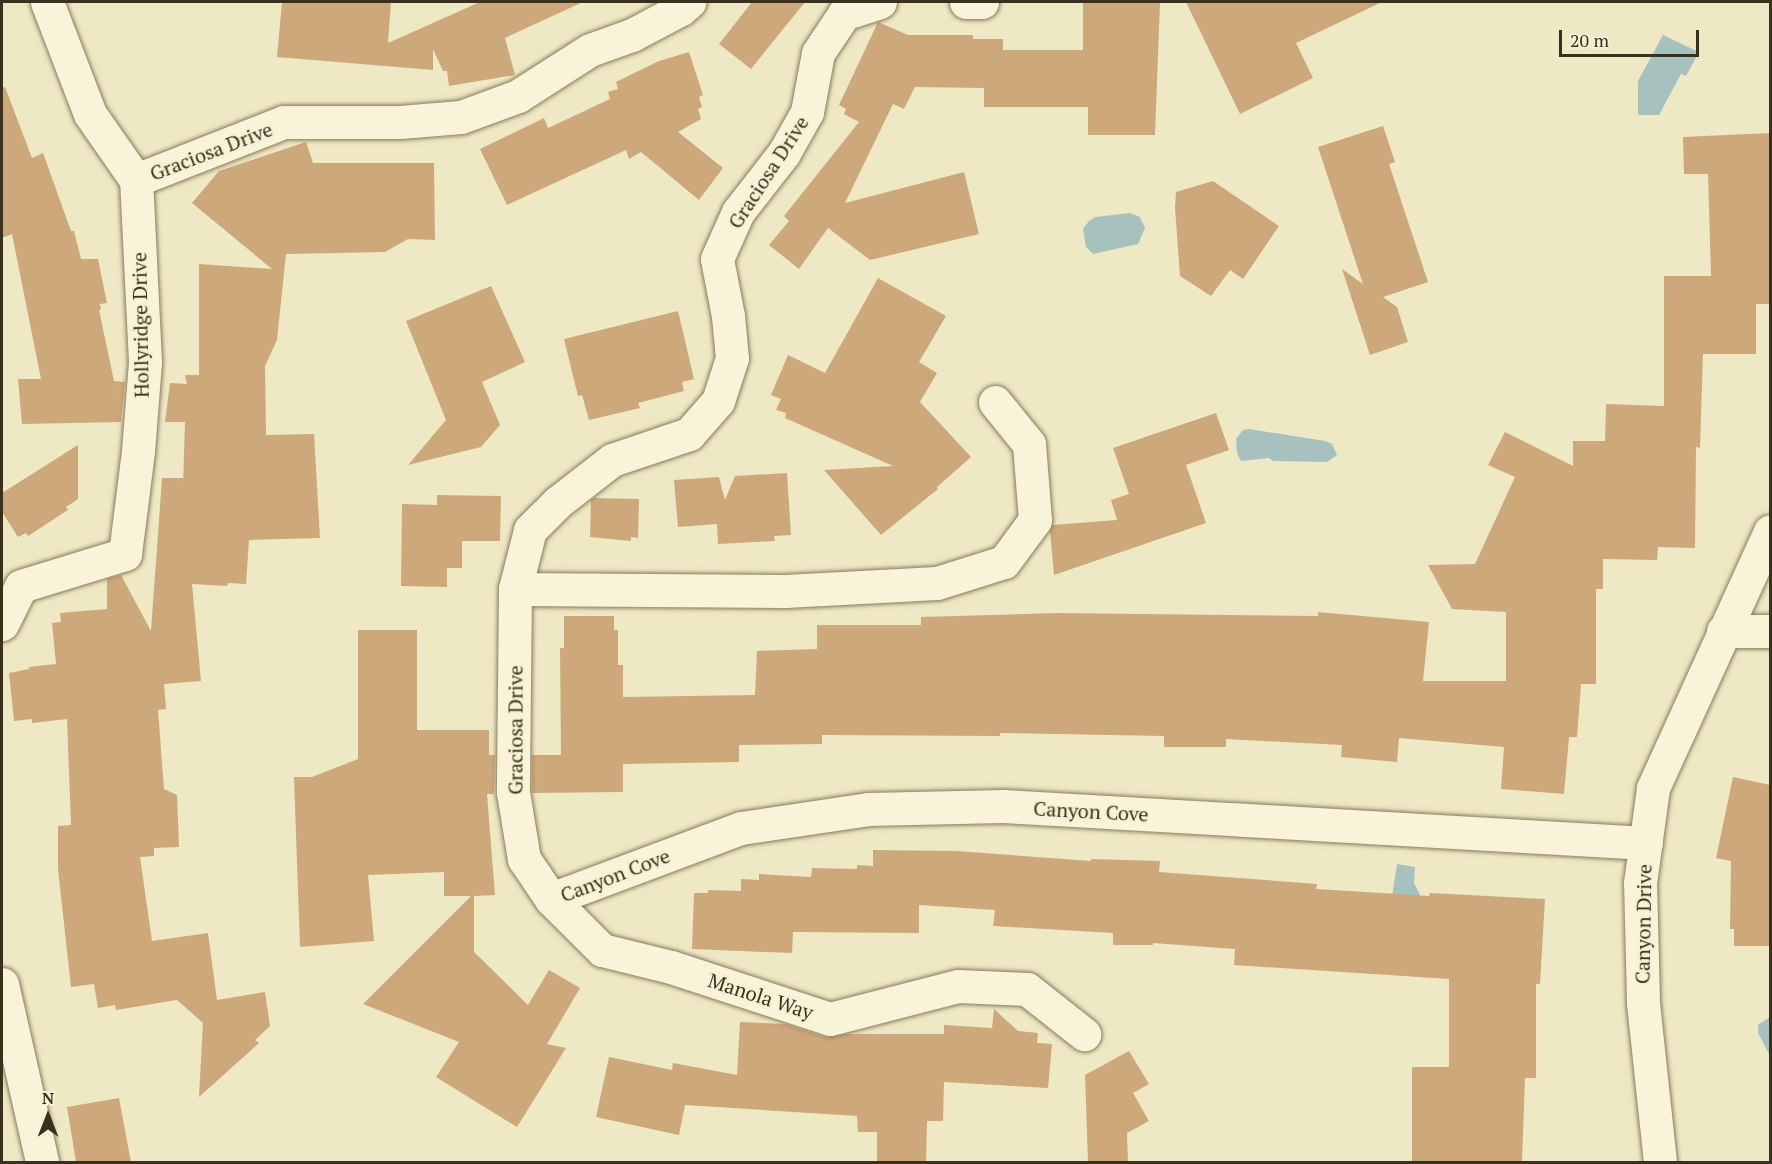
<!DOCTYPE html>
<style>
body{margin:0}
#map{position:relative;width:1772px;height:1164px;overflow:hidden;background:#efe8c5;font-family:"PT Serif",serif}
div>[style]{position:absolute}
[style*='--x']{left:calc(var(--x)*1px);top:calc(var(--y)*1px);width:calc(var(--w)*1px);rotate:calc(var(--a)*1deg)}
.water>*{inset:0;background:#a7c2be}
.building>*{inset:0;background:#cda87b}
.roads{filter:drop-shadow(0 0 2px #8a7a5b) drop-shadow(0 0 2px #8a7a5b)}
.street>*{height:33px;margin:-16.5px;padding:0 16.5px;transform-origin:16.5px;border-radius:16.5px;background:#f9f4d9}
.secondary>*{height:33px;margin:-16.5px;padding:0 16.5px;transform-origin:16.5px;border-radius:16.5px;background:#f9f4d9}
span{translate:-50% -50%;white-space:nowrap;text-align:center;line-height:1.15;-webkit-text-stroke:5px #f6f1d5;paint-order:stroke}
.street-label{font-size:20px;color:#3a301f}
.frame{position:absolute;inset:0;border:3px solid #3a301f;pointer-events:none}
.north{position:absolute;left:18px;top:1086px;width:60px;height:60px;-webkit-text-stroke:4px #f6f1d5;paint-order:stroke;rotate:0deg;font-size:16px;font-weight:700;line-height:24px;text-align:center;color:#3a301f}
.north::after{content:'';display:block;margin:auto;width:21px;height:27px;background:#3a301f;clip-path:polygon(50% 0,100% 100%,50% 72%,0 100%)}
.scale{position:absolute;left:1559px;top:30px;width:140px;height:27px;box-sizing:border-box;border:3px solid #3a301f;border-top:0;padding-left:8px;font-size:18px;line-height:21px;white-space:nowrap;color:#3a301f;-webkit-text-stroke:4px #f6f1d5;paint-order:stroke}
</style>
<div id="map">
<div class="water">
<div style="clip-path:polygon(1663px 35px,1699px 52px,1686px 76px,1681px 74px,1659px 115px,1638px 115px,1638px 81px)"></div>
<div style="clip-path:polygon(1130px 213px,1140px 217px,1145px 228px,1138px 244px,1093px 254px,1086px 247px,1083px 229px,1089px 221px,1095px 217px)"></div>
<div style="clip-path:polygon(1249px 429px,1325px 441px,1332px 444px,1337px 455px,1327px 462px,1273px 461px,1269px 458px,1241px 461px,1237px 453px,1236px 439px,1243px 430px)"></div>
<div style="clip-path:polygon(1397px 864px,1415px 867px,1414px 883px,1420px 895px,1419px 907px,1386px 936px)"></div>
<div style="clip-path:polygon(1770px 1017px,1770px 1056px,1758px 1033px,1758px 1025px)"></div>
</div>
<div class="building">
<div style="clip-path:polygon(282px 2px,391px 2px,388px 43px,480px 2px,583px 2px,505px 38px,515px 75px,449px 86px,447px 71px,443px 71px,433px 49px,433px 70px,277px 57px)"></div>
<div style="clip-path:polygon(752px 2px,805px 2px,751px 69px,719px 44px)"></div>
<div style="clip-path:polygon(1083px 2px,1160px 2px,1155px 135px,1088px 135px,1088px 107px,984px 107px,984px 88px,915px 87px,904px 109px,893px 104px,845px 203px,964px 172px,979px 234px,870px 260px,828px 228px,799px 269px,769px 245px,789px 221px,784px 216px,859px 122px,844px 114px,846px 109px,839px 105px,878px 22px,908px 35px,973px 35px,973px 39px,1003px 39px,1003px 50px,1083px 50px)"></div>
<div style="clip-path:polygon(1186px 2px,1382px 2px,1296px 43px,1313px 78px,1240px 114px)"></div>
<div style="clip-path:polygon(689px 52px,703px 95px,699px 97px,702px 107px,698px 109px,701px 119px,678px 132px,723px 168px,699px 200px,641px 152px,629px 159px,626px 150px,507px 205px,480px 149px,544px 118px,548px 128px,610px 99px,608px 92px,618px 89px,616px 82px,659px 61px)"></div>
<div style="clip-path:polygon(5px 87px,32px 158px,43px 153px,71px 231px,74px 231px,81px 259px,98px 259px,107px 303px,100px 304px,101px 310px,99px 310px,114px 381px,125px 382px,121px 422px,22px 424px,18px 379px,41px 379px,12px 234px,2px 238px,2px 88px)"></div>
<div style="clip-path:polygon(1383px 126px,1395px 162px,1389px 164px,1428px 282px,1383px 297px,1397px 307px,1408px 342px,1370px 355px,1342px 269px,1363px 284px,1318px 147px)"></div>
<div style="clip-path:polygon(1770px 133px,1770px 304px,1756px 304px,1756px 354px,1703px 354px,1700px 448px,1696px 447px,1695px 548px,1658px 547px,1657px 560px,1603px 559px,1603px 589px,1596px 589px,1596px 684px,1581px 684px,1577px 737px,1569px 737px,1564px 794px,1501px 789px,1504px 747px,1399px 738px,1397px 762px,1341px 757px,1342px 745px,1226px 739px,1226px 747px,1164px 747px,1164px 736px,1000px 733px,1000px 736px,822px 735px,822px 744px,739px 745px,739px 762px,623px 764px,623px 792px,532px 793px,532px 755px,561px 755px,560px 648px,564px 648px,564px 616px,614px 616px,614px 630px,618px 630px,618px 665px,623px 665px,623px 697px,755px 695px,757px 651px,817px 649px,817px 625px,921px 625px,921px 617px,1057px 613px,1318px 616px,1318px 612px,1429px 622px,1423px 681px,1506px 681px,1506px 612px,1452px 609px,1428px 565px,1475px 564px,1515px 477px,1488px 465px,1505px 432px,1573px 466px,1573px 441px,1605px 441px,1606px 404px,1664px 406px,1664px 276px,1711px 276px,1708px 174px,1684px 174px,1683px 137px)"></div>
<div style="clip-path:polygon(306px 142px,313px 163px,434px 163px,435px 240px,408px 239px,385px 252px,286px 254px,277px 340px,265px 366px,266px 435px,314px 434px,320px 538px,249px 540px,246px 584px,228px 583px,227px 586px,192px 584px,201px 681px,164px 684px,166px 709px,158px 710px,164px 789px,177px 795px,179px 847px,154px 848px,154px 856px,140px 857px,152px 941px,208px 933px,217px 1000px,265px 992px,270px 1026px,255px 1040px,259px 1043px,199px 1097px,203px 1023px,177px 1000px,116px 1010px,115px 1005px,98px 1008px,94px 984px,71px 987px,58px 869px,58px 826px,71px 825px,67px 719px,32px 723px,32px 719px,14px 721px,9px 673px,29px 669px,29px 667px,56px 664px,52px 623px,61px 622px,60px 613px,107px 609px,107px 579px,121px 575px,151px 631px,162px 478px,183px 478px,183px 487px,185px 422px,165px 422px,170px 383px,187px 384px,185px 375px,199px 375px,199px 264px,272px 269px,192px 203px,219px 171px)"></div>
<div style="clip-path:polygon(1213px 181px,1279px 226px,1243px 279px,1230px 270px,1211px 296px,1180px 276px,1175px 208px,1176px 192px)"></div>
<div style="clip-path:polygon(878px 278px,946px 316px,919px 362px,937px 373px,920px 402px,971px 457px,937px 487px,938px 489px,881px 535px,824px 470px,893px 466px,785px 418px,786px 413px,776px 410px,781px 399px,771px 395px,788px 355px,825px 373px)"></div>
<div style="clip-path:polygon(491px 286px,525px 362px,482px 382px,500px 425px,481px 447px,408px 465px,446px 420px,406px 321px)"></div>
<div style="clip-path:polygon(678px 311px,694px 379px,682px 382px,684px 391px,638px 403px,640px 408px,589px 420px,582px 395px,578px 396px,564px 339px)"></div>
<div style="clip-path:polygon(1216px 413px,1229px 450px,1186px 465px,1206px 523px,1054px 575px,1050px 531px,1052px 525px,1117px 520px,1111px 500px,1129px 494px,1113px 448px)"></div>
<div style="clip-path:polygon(78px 445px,78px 499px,66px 507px,68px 510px,28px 536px,26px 533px,18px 537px,2px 512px,2px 493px)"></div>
<div style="clip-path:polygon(787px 473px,791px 535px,774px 536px,775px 541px,718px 544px,717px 524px,678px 527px,674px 480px,719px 477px,725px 500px,735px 476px)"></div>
<div style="clip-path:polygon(437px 495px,501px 496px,500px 541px,462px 541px,462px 568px,447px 568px,447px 587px,401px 586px,402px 504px,437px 505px)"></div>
<div style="clip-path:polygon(594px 498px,639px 499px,638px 538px,631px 537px,631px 541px,590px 537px,591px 500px)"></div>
<div style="clip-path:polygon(358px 630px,417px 630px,417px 730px,489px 730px,489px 755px,495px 755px,494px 794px,487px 794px,495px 895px,474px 896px,474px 952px,528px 1005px,549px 970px,580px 988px,547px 1044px,566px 1048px,517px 1127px,436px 1077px,459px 1042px,363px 1004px,471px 896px,444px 896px,444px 872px,368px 875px,374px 941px,300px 947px,294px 777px,312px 777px,358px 759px)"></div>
<div style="clip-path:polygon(1733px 777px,1770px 785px,1770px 946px,1734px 946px,1734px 929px,1730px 929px,1731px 861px,1716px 858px)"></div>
<div style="clip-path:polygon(873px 850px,956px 851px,1091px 861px,1091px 859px,1160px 861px,1159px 872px,1317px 884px,1316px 889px,1429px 896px,1430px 893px,1545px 899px,1540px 984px,1536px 984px,1536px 1078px,1525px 1078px,1522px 1162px,1412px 1162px,1412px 1067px,1449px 1067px,1449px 979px,1234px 965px,1235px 949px,1153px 943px,1153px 945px,1113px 945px,1113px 933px,993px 926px,995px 910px,919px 905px,919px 933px,793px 932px,792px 953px,692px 949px,694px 893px,708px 893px,708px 890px,741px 891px,741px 879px,759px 880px,759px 874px,811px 877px,812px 868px,857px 869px,857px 865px,873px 866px)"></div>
<div style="clip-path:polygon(994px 1009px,1018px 1031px,1038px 1033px,1037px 1043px,1052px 1044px,1048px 1088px,944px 1082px,943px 1121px,927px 1121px,926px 1162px,877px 1162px,877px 1132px,858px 1132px,857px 1116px,685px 1105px,679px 1135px,596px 1117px,609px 1057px,672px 1070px,673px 1063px,737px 1075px,740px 1022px,785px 1024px,825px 1037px,847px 1034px,944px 1034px,944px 1025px,992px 1028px)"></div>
<div style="clip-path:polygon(1129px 1051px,1149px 1084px,1133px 1093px,1149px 1121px,1127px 1133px,1128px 1162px,1088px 1162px,1085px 1075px)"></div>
<div style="clip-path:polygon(119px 1098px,131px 1162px,76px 1162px,67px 1107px)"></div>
</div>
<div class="roads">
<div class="street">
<div style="--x:880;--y:2;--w:38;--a:162"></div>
<div style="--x:844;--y:14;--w:47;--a:123.7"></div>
<div style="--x:818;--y:53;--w:60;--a:100.6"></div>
<div style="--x:807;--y:112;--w:47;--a:119.3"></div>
<div style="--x:784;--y:153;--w:75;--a:127.9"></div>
<div style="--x:738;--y:212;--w:51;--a:114.1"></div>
<div style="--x:717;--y:259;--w:58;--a:79.1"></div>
<div style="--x:728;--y:316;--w:42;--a:84.6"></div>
<div style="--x:732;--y:358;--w:45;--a:108"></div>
<div style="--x:718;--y:401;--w:44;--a:131.3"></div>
<div style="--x:689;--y:434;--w:81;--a:161.3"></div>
<div style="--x:612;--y:460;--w:68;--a:142.1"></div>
<div style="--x:558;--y:502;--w:40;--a:135"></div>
<div style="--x:530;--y:530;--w:61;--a:104.3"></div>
<div style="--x:515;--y:589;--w:203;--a:90.6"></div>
<div style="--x:513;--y:792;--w:68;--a:80.7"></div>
<div style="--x:524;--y:859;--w:48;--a:56"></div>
<div style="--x:551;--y:899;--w:72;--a:45"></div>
<div style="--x:602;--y:950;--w:71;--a:13.8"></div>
<div style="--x:671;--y:967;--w:167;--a:18.1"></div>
<div style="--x:830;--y:1019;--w:132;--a:-14.5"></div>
<div style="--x:958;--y:986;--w:69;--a:2.5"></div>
<div style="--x:1027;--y:989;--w:73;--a:38.3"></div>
<div style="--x:966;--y:2;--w:16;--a:0"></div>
<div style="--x:136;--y:180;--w:159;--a:-21.4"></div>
<div style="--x:284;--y:122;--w:116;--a:0"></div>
<div style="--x:400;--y:122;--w:61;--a:-4.7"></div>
<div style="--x:461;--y:117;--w:61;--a:-20.2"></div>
<div style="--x:518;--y:96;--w:85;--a:-32.6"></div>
<div style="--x:590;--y:50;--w:45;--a:-19.7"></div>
<div style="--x:632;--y:35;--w:55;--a:-28"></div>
<div style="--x:681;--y:9;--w:11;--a:-41"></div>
<div style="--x:515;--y:589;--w:270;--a:0.4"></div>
<div style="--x:785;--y:591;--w:152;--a:-3"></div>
<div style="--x:937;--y:583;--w:70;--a:-17.4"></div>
<div style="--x:1004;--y:562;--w:52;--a:-53.6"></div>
<div style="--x:1035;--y:520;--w:76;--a:-94.5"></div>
<div style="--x:1029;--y:444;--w:54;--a:-129"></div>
<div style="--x:2;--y:624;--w:42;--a:-63.4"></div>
<div style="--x:21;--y:586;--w:109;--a:-17.1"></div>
<div style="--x:125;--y:554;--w:104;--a:-82.8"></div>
<div style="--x:138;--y:451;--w:89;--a:-85.5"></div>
<div style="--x:145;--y:362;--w:182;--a:-92.8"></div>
<div style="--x:136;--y:180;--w:80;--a:-124.9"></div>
<div style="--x:90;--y:114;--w:120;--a:-111"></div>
<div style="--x:1723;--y:631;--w:47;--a:0"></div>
<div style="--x:551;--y:899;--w:203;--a:-20.5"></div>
<div style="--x:741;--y:828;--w:128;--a:-8.5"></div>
<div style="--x:868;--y:809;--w:135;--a:-1.3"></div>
<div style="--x:1003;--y:806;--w:644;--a:3.29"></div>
<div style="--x:2;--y:984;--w:182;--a:77.3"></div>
</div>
<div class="secondary">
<div style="--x:1660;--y:1162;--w:161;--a:-96.1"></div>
<div style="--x:1643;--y:1002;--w:119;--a:-91.4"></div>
<div style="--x:1640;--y:883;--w:96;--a:-82.2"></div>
<div style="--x:1653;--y:788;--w:282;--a:-65.5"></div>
</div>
</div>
<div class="street-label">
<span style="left:211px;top:151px;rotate:-21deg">Graciosa Drive</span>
<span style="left:768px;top:172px;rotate:-57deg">Graciosa Drive</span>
<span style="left:140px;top:325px;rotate:-91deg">Hollyridge Drive</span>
<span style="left:515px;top:730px;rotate:-90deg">Graciosa Drive</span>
<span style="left:1091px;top:811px;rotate:3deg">Canyon Cove</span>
<span style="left:615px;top:875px;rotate:-21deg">Canyon Cove</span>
<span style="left:1643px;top:924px;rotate:-89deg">Canyon Drive</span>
<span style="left:761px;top:996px;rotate:18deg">Manola Way</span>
</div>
<div class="frame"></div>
<div class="north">N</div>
<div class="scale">20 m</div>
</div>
